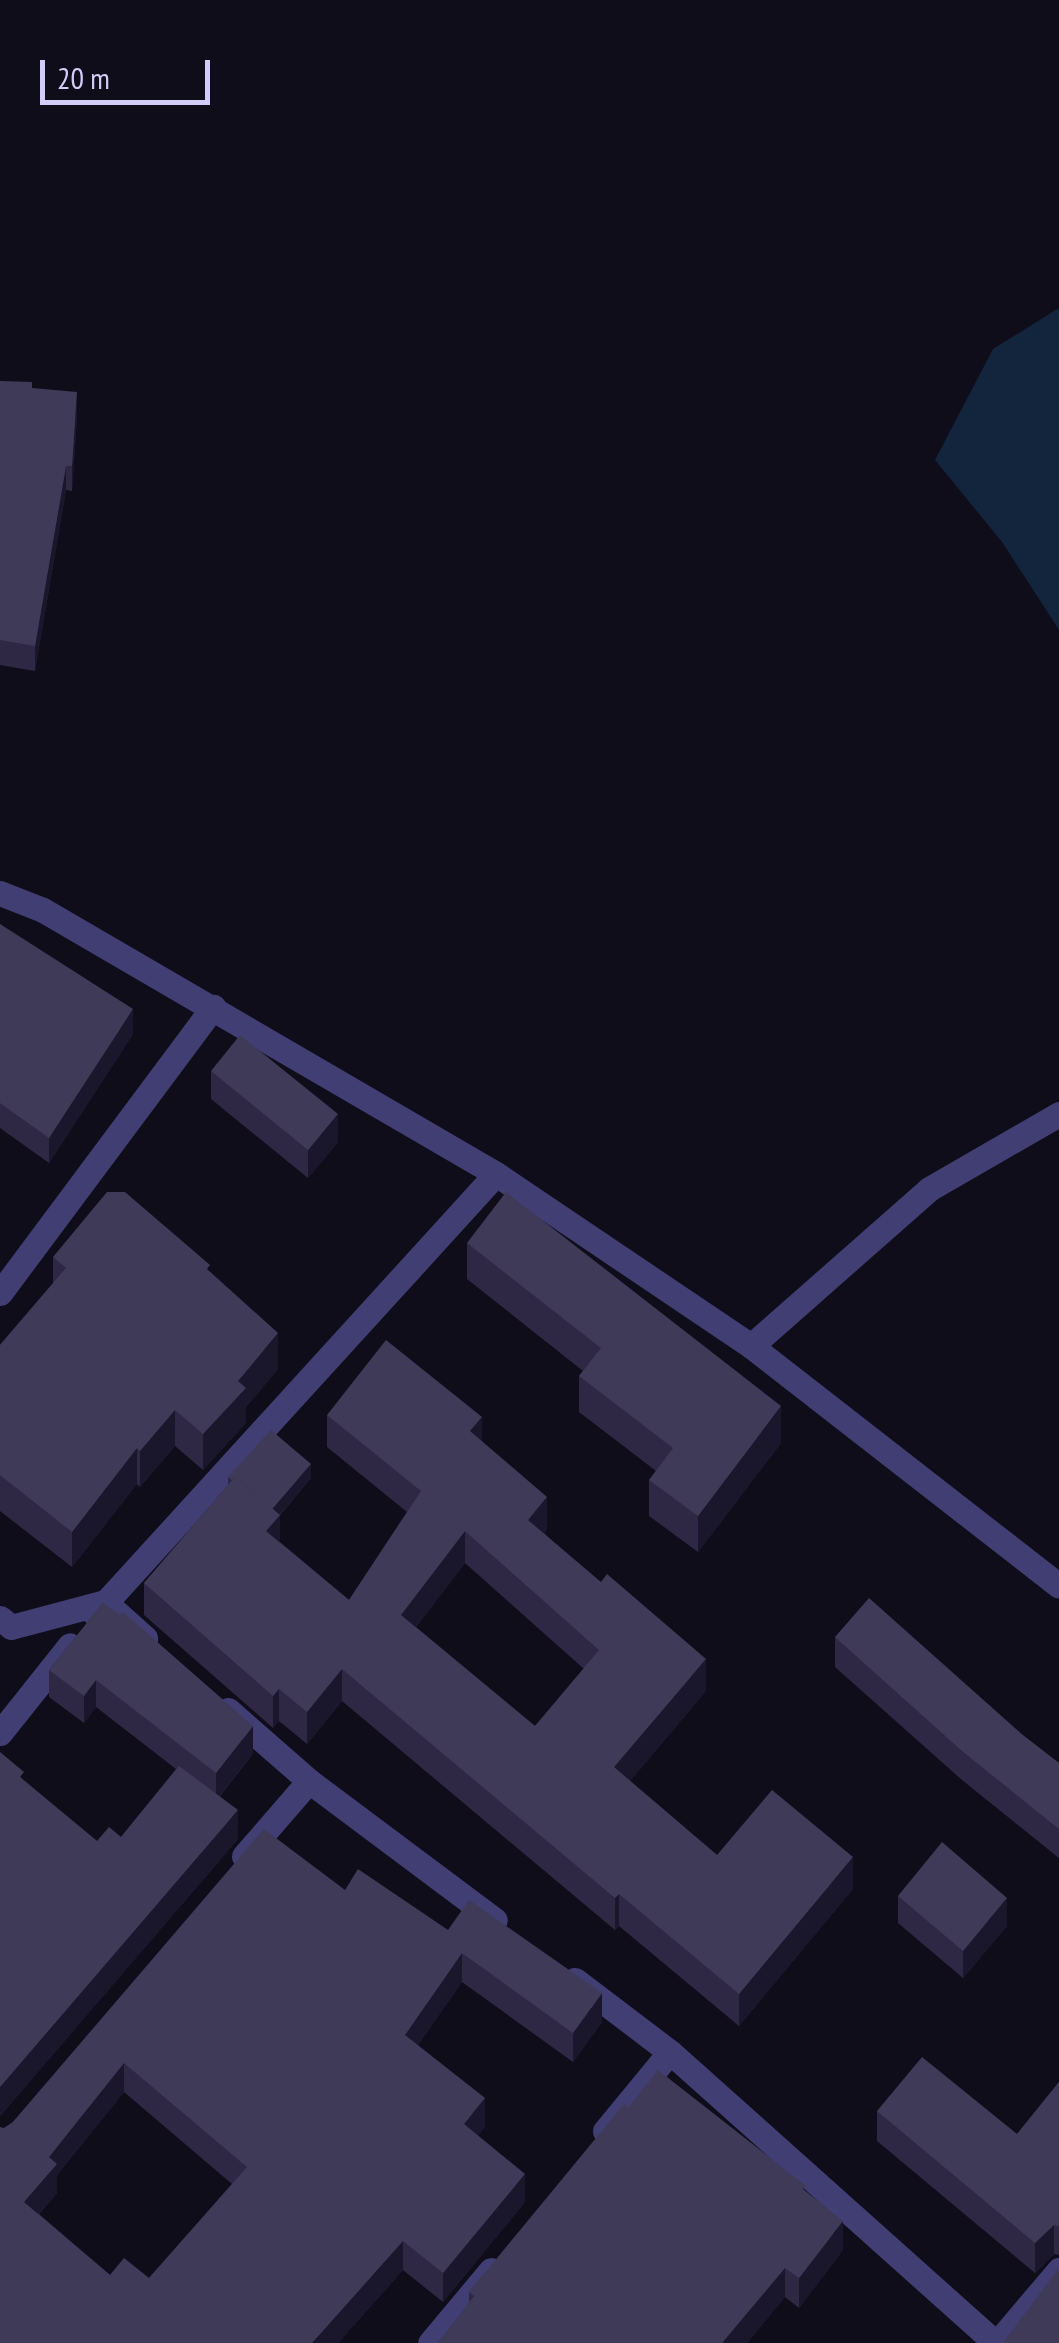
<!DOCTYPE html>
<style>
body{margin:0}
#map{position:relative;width:1059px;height:2343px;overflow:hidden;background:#0f0d1a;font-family:"PT Sans Narrow",sans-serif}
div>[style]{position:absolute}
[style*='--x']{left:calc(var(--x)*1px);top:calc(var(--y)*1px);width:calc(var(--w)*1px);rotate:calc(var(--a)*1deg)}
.water>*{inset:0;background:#13243d}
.minor>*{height:25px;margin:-12.5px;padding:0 12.5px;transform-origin:12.5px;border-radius:12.5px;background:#403e73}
.tertiary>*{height:25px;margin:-12.5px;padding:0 12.5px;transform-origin:12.5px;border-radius:12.5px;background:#403e73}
.wall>*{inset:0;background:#2e2845}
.shaded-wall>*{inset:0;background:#1a162c}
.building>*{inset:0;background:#403a59}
span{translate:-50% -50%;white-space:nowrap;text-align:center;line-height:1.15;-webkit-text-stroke:9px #0f0d1a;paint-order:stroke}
.scale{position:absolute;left:40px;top:60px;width:170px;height:45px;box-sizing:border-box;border:5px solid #d2cdf8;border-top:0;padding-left:12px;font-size:30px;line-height:35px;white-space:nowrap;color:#d2cdf8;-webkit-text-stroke:8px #0f0d1a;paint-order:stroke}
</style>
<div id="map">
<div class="water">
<div style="clip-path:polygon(1059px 308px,1059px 630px,1002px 542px,935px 460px,993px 349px)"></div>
</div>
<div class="minor">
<div style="--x:43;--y:910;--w:524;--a:30.23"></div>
<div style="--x:496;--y:1174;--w:308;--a:34"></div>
<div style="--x:751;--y:1346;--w:390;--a:37.9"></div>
<div style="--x:0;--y:1293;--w:357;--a:-53.3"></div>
<div style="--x:751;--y:1346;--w:237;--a:-41.4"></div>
<div style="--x:929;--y:1189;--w:150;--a:-30"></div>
<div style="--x:95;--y:1614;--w:595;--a:-47.66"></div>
<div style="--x:0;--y:1618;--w:14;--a:39"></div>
<div style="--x:11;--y:1627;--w:97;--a:-14.9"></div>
<div style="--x:105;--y:1602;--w:54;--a:42"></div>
<div style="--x:228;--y:1710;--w:108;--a:41.2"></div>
<div style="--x:309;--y:1781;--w:232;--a:36.8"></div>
<div style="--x:0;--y:1733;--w:112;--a:-51.5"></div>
<div style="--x:244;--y:1856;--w:99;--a:-49.1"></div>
<div style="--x:575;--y:1980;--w:119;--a:37.2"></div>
<div style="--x:670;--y:2052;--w:436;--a:41.8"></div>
<div style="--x:605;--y:2131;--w:102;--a:-50.6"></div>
<div style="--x:430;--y:2343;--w:95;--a:-50.1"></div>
<div style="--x:997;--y:2343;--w:96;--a:-49.7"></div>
</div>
<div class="tertiary">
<div style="--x:0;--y:893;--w:46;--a:21.6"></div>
</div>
<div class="wall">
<div style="clip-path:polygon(0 381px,32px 388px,77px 417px,72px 491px,66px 490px,35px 671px,0 665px)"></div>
<div style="clip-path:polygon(0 924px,133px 1034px,49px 1163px,0 1128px)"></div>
<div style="clip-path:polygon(211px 1071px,338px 1142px,308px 1178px,211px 1099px)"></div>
<div style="clip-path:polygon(467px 1243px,781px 1443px,698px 1552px,649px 1516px,649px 1480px,656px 1471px,579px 1412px,579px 1376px,583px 1371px,467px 1279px)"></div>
<div style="clip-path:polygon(53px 1257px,210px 1272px,278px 1369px,246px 1407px,246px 1423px,203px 1470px,175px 1446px,140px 1487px,137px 1484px,72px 1567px,0 1511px,0 1345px,53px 1283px)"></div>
<div style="clip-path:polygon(evenodd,327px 1415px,482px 1441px,547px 1529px,544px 1533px,706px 1691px,630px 1781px,717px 1855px,853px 1889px,739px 2026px,619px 1926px,615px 1930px,342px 1701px,307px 1744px,279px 1721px,273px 1728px,144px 1615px,144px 1583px,228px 1485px,228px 1477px,311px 1478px,280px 1515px,280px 1542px,349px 1600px,407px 1512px,327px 1447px,327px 1415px,465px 1563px,584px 1669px,535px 1726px,416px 1627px,465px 1563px)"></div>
<div style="clip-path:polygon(103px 1603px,253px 1754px,220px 1796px,238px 1839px,0 2116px,0 1752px,24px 1781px,97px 1841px,121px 1837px,176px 1769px,96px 1707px,84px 1723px,49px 1697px,49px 1670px)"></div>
<div style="clip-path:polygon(835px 1637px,1024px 1736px,1059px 1763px,1059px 1858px,962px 1780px,835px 1667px)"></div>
<div style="clip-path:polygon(evenodd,345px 1890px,448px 1930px,602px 2022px,573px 2062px,462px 1982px,418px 2045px,485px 2127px,478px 2135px,525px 2202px,443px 2302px,403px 2270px,338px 2343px,0 2343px,4px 2128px,345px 1890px,124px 2092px,232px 2184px,149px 2278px,110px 2275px,39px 2214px,57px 2193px,57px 2175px,124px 2092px)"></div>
<div style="clip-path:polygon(898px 1896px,1007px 1926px,963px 1978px,898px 1923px)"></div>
<div style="clip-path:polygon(1059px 2082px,1059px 2255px,1054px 2254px,1035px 2273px,877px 2141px,877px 2111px,1017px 2134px)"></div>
<div style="clip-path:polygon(628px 2108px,806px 2192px,843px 2250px,799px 2308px,785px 2297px,747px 2343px,438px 2343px,469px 2303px,469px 2292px)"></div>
</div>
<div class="shaded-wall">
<div style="clip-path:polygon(77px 392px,77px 417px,72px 491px,72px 466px)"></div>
<div style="clip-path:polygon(66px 466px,66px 490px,35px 671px,35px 646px)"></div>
<div style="clip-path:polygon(133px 1009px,133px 1034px,49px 1163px,49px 1138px)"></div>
<div style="clip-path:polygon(338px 1114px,338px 1142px,308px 1178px,308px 1150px)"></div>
<div style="clip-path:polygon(278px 1333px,278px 1369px,246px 1407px,246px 1423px,203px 1470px,203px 1434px,238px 1381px)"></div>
<div style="clip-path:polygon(781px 1406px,781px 1443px,698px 1552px,698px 1516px)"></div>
<div style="clip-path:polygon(175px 1410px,175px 1446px,140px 1487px,140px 1451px)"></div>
<div style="clip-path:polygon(482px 1417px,482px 1449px,470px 1431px)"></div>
<div style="clip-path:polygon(137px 1448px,137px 1484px,72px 1567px,72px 1532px)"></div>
<div style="clip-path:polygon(311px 1464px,311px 1478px,269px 1527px,269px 1513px)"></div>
<div style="clip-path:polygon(547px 1497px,547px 1529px,528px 1552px,528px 1520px)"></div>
<div style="clip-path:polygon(280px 1515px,280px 1547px,266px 1531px)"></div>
<div style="clip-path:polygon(465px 1531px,465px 1563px,401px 1647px,401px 1615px)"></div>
<div style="clip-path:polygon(706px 1659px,706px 1691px,614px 1800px,614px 1767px)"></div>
<div style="clip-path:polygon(342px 1669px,342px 1701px,307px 1744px,307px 1712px)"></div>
<div style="clip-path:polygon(96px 1680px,96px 1707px,84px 1723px,84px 1696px)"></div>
<div style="clip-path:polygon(279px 1689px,279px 1721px,273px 1728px,273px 1696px)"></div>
<div style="clip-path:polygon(253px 1726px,253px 1754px,216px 1800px,216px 1773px)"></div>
<div style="clip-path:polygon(238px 1810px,238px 1839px,0 2116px,0 2087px)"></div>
<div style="clip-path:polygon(853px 1857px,853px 1889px,739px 2026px,739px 1994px)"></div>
<div style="clip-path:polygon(619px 1894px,619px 1926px,615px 1930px,615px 1898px)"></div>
<div style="clip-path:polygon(1007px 1898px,1007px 1926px,963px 1978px,963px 1951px)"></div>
<div style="clip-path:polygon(462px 1953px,462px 1982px,405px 2064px,405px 2035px)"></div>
<div style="clip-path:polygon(602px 1993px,602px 2022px,573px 2062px,573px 2033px)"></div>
<div style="clip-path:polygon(124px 2063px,124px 2092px,57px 2175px,57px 2193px,24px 2230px,24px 2202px,49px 2157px)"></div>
<div style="clip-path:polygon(485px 2098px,485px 2127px,464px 2153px,464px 2124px)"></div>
<div style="clip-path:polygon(525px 2174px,525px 2202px,443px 2302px,443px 2273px)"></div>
<div style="clip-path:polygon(843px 2221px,843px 2250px,799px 2308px,799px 2278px)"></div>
<div style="clip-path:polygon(1054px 2225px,1054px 2254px,1035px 2273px,1035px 2243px)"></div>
<div style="clip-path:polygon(403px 2241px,403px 2270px,338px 2343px,312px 2343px)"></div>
<div style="clip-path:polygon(785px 2268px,785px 2297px,747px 2343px,722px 2343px)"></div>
</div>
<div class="building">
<div style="clip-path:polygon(0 381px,32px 382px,32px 388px,77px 392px,72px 466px,66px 466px,35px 646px,0 640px)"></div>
<div style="clip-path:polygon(0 924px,133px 1009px,49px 1138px,0 1103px)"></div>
<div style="clip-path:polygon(240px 1035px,338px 1114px,308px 1150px,211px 1071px)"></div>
<div style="clip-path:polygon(107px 1192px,125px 1192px,210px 1265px,207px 1269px,278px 1333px,238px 1381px,246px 1388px,203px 1434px,175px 1410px,140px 1451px,137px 1448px,72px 1532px,0 1475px,0 1345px,66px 1268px,53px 1257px)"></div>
<div style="clip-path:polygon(506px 1192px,781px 1406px,698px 1516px,649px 1480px,673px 1448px,579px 1376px,601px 1348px,467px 1243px)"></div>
<div style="clip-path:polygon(evenodd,386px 1340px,482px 1417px,470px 1431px,547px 1497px,528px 1520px,601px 1582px,607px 1574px,706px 1659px,614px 1767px,717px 1855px,772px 1790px,853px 1857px,739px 1994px,619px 1894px,615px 1898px,342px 1669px,307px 1712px,279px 1689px,273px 1696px,144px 1583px,235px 1477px,280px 1515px,266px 1531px,349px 1600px,421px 1491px,327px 1415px,386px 1340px,465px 1531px,599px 1650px,535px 1726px,401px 1615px,465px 1531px)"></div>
<div style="clip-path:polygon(271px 1430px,311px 1464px,272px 1509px,235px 1477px,232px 1480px,228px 1477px)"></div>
<div style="clip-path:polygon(869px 1598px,1024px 1736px,1059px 1763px,1059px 1829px,962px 1751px,835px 1637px)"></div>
<div style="clip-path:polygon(103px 1603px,120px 1615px,123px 1612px,253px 1726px,216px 1773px,96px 1680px,84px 1696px,49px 1670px)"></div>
<div style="clip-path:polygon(0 1752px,24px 1772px,20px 1777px,97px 1841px,109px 1827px,121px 1837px,179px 1766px,238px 1810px,0 2087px)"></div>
<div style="clip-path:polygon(evenodd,264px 1829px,345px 1890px,358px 1869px,448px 1930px,469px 1900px,602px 1993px,573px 2033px,462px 1953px,405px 2035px,485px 2098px,464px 2124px,525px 2174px,443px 2273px,403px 2241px,312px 2343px,0 2343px,0 2127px,4px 2128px,12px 2123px,264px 1829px,124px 2063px,247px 2167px,149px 2278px,124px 2258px,110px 2275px,24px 2202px,57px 2164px,49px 2157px,124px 2063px)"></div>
<div style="clip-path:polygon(942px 1842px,1007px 1898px,963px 1951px,898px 1896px)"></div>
<div style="clip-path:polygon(922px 2057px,1017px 2134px,1059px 2082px,1059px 2226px,1054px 2225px,1035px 2243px,877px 2111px)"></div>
<div style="clip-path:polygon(658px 2070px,806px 2186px,803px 2189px,843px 2221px,799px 2278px,785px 2268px,722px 2343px,438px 2343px,474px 2296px,469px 2292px,624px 2104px,628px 2108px)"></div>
<div style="clip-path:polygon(1059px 2268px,1059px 2343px,1003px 2343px)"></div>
</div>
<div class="scale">20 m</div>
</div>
